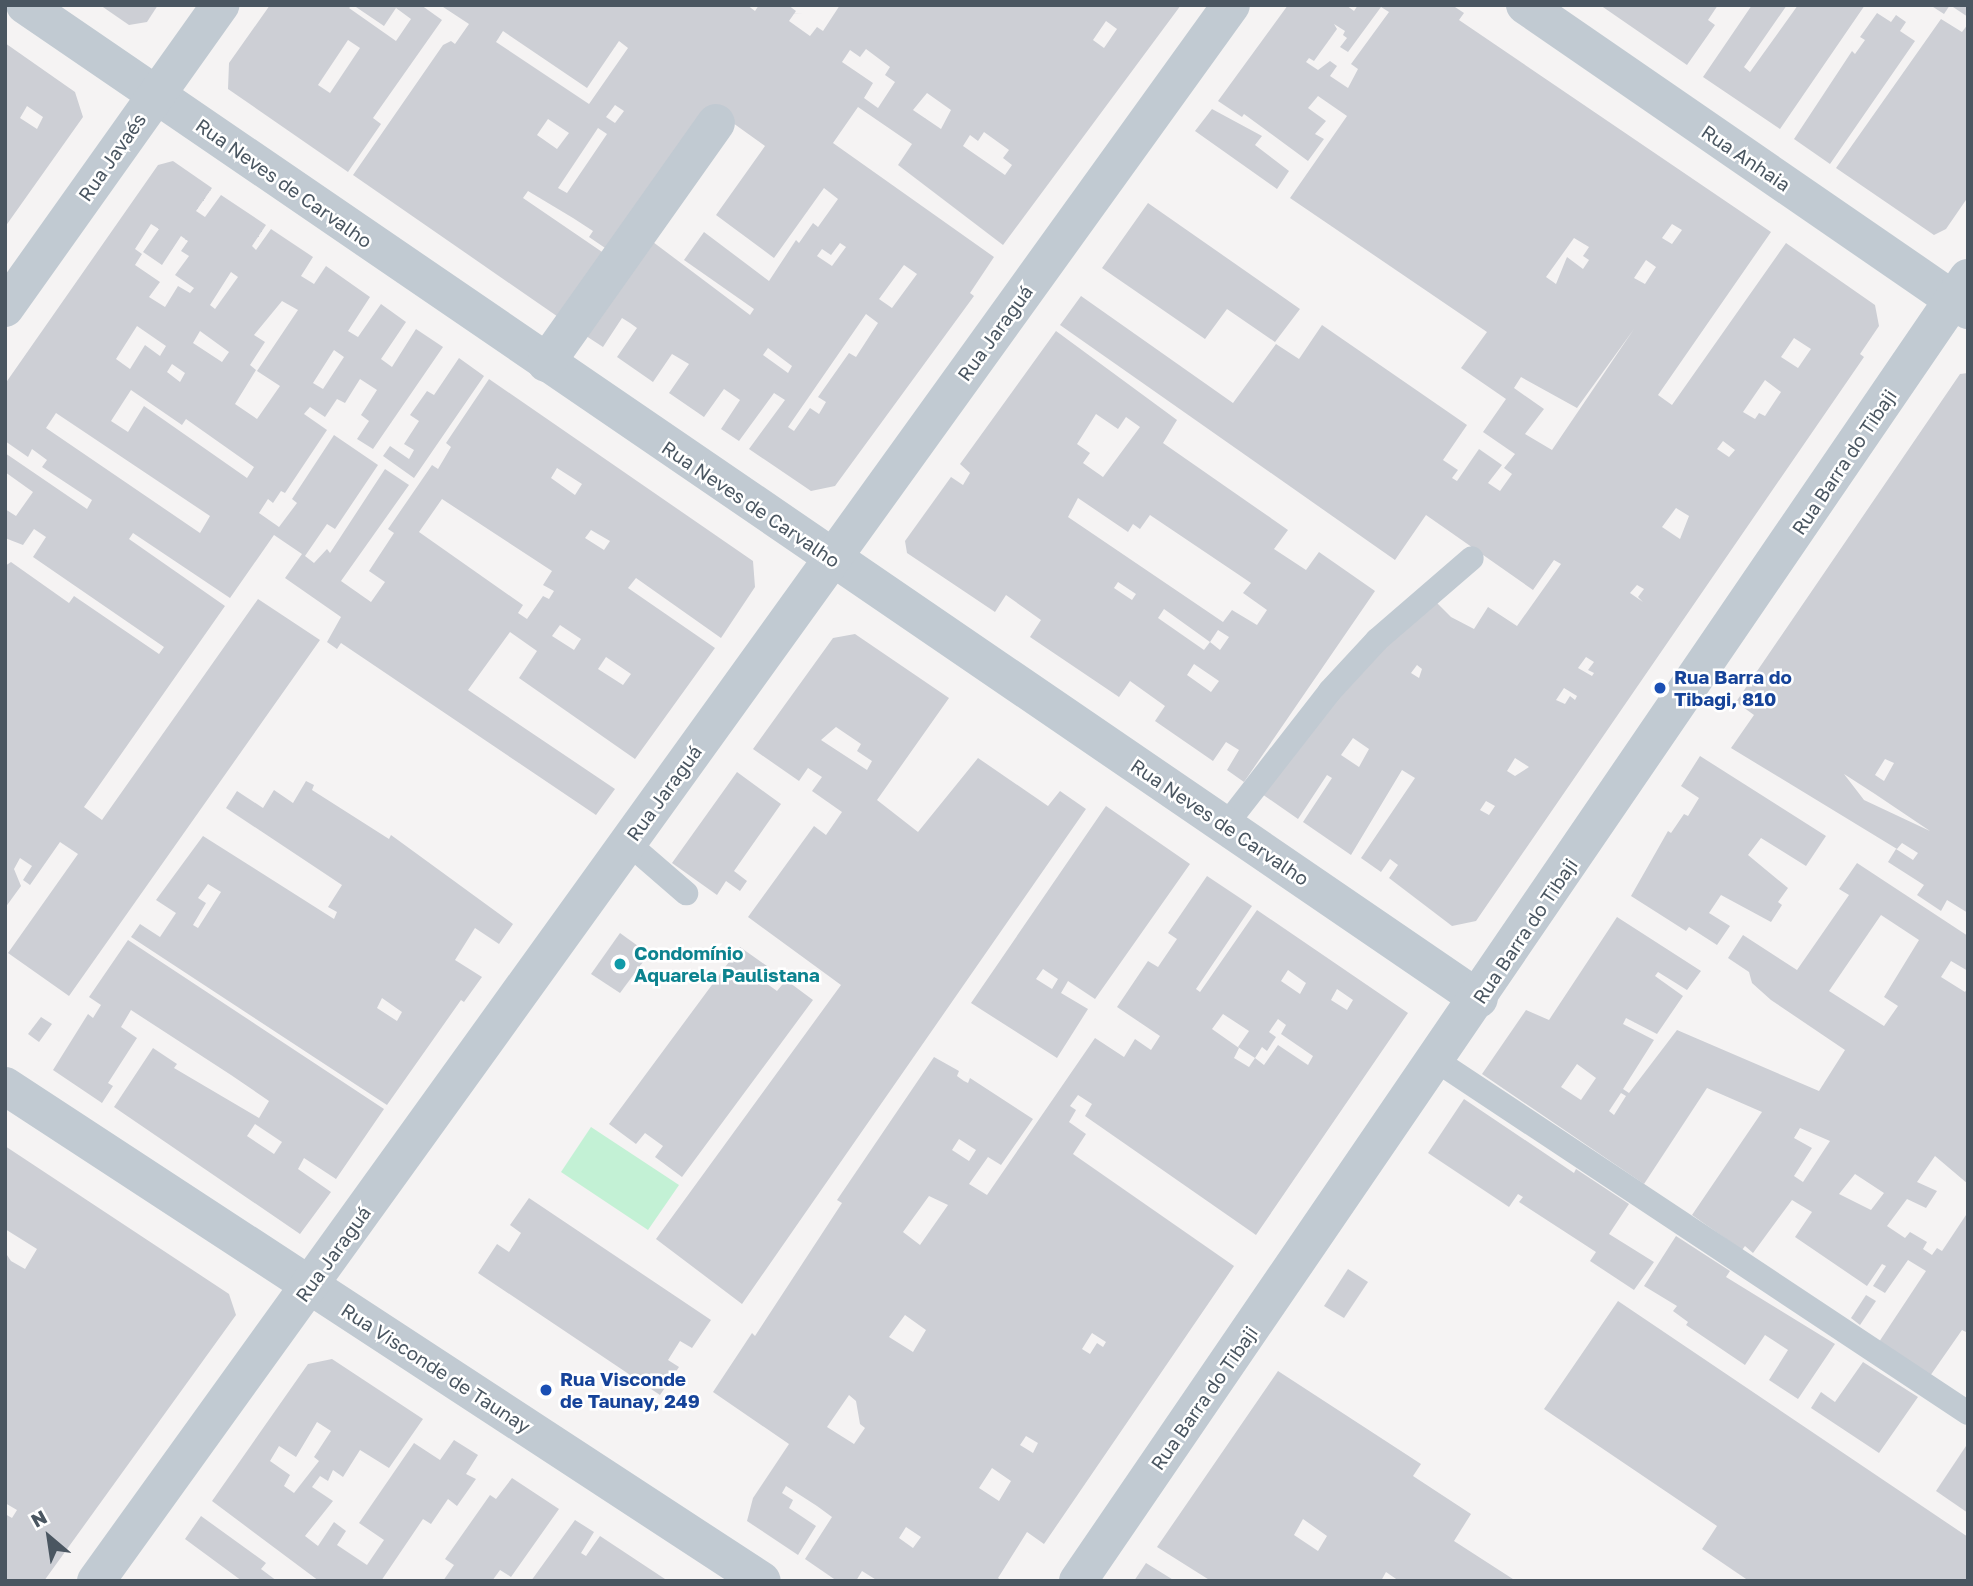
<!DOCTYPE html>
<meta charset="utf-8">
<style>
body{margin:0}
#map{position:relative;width:1973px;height:1586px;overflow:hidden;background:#f5f3f3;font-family:"Golos Text",sans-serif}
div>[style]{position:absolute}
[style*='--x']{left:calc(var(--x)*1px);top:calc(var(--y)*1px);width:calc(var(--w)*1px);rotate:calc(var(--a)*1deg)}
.green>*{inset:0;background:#c3f1d5}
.building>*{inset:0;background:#cdcfd5}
.service>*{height:24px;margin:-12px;padding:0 12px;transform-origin:12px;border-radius:12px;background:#c1cad2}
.minor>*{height:38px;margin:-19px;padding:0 19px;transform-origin:19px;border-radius:19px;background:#c1cad2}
.tertiary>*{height:38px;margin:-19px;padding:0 19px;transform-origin:19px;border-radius:19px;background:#c1cad2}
.dots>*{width:19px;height:19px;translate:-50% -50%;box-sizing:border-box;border:4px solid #fff;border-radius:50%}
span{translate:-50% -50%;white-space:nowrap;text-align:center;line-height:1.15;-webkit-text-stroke:5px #fff;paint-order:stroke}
.street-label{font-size:19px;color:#4a5661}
.transit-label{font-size:19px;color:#164399;font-weight:700}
.left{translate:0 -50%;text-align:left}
.culture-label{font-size:19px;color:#0d838f;font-weight:700}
.frame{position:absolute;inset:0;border:7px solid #4a5661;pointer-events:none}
.north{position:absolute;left:14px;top:1502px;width:70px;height:70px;-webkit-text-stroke:5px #fff;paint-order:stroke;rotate:331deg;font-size:19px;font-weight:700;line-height:28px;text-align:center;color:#4a5661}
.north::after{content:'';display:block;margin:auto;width:24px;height:32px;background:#4a5661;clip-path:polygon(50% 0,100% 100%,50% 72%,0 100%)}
</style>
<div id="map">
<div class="green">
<div style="clip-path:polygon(591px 1127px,679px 1185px,648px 1230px,561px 1172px)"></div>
</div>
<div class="building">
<div style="clip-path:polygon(100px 5px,158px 5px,147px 22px,129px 25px)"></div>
<div style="clip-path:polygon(evenodd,270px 5px,421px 5px,442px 20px,373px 118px,381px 124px,348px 172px,228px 89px,229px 63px,270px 5px,353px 5px,384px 26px,396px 8px,411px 19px,396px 41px,349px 8px,353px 5px,270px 5px,348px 40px,360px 48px,330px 93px,318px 85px,348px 40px)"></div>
<div style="clip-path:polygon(evenodd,440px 5px,747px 5px,755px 11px,759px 5px,788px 5px,796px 11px,789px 21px,810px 36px,817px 27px,823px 31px,840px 5px,1181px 5px,1003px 245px,898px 165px,912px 144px,858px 107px,833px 143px,994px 257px,970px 293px,974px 296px,835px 486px,811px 491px,749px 449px,785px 400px,774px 393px,739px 441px,721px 429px,740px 400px,724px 389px,704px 417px,669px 393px,689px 364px,672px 354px,653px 382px,617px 357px,637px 328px,630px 323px,622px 318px,603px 347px,580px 332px,649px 239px,750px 315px,754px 309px,684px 260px,704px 232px,769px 281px,796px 240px,799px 243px,813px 223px,818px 227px,838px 199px,824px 188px,774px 258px,716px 215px,765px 146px,712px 108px,611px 252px,589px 237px,593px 231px,573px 218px,528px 191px,523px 198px,608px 256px,564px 321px,353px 175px,443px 45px,451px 41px,455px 44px,469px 24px,440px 5px,1106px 21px,1117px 29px,1104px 48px,1093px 40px,1106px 21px,440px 5px,503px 31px,587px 88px,619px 41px,628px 48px,589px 104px,496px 42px,503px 31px,440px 5px,866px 49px,890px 67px,885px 75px,895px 82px,878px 108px,864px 98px,873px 83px,842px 62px,850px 50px,860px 57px,866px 49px,440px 5px,927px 93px,951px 110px,941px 129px,913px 110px,927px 93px,440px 5px,615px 105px,624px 111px,615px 123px,606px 117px,615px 105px,440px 5px,548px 119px,569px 133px,557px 149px,537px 135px,548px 119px,440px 5px,598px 128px,607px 134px,567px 193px,558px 188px,598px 128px,440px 5px,984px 132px,1009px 150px,1003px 158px,1012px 165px,1005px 175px,963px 146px,970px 135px,978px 141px,984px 132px,440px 5px,840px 243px,846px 247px,832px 266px,817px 256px,822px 249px,831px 255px,840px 243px,440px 5px,904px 265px,917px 274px,892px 308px,879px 299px,904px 265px,440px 5px,866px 314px,878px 323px,856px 357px,849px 353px,818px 397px,826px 402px,819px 414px,810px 408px,794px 431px,788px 427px,866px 314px,440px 5px,768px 348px,792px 366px,788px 373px,763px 355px,768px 348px)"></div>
<div style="clip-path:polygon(evenodd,1288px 5px,1346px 5px,1354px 11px,1358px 5px,1452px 5px,1464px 13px,1459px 20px,1771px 232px,1658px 395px,1672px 405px,1786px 243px,1875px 305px,1879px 326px,1860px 354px,1864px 357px,1476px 921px,1452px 926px,1389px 878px,1398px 865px,1390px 859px,1381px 872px,1361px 858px,1415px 778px,1402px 770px,1351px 855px,1303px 822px,1332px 778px,1327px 775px,1298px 819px,1262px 794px,1337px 699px,1432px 598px,1451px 617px,1474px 629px,1488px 607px,1517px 626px,1561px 564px,1554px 560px,1533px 590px,1426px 515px,1395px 560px,1060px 325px,1081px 296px,1233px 403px,1276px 344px,1299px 359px,1322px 325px,1467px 425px,1443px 460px,1458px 470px,1452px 478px,1457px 481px,1479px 449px,1502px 465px,1488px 483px,1500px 491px,1512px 474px,1504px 468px,1515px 454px,1483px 432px,1506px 399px,1461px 368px,1487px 332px,1290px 198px,1347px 116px,1318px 96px,1308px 108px,1326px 121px,1315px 134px,1324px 139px,1308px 161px,1244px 114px,1242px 117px,1218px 101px,1288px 5px,1381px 7px,1389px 12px,1351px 64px,1358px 69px,1348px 88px,1330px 76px,1337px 66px,1330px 61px,1318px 70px,1306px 62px,1309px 58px,1314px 61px,1337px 29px,1334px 24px,1345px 31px,1343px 35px,1347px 38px,1340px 47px,1348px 52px,1381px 7px,1288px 5px,1672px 224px,1682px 230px,1672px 244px,1662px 238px,1672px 224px,1288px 5px,1574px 238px,1589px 247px,1583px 256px,1589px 260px,1583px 269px,1567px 257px,1556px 284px,1546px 277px,1574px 238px,1288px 5px,1646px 260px,1656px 267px,1645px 284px,1634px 278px,1646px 260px,1288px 5px,1634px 329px,1552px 450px,1525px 434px,1544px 409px,1514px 388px,1521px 377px,1577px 408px,1634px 329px,1288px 5px,1794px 338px,1811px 349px,1798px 368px,1781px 357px,1794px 338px,1288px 5px,1765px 380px,1781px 392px,1765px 416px,1759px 413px,1755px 419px,1743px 412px,1765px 380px,1288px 5px,1723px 441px,1735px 450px,1729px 457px,1717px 449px,1723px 441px,1288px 5px,1676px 508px,1689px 516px,1680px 539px,1662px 527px,1676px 508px,1288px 5px,1637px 585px,1644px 589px,1638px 597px,1643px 602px,1630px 593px,1637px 585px,1288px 5px,1586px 657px,1594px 662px,1588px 670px,1594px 673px,1592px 676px,1578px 668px,1586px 657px,1288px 5px,1417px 665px,1422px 669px,1419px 678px,1411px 673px,1417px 665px,1288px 5px,1564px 688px,1577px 696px,1575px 700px,1570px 696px,1565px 704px,1556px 700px,1564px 688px,1288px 5px,1353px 738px,1369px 749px,1359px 767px,1341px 755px,1353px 738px,1288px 5px,1515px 758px,1529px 767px,1515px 776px,1507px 771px,1515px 758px,1288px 5px,1486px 801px,1495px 806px,1489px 815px,1480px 810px,1486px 801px)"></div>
<div style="clip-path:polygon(1600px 5px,1718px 5px,1708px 20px,1715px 25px,1687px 65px)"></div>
<div style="clip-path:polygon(1752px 5px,1787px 5px,1744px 67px,1750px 72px,1798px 5px,1865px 5px,1780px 129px,1703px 77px)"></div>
<div style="clip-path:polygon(1930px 5px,1950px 5px,1944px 14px)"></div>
<div style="clip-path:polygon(1950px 5px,1968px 5px,1968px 17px)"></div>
<div style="clip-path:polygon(1877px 13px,1891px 22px,1896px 15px,1906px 22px,1900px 31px,1915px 41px,1830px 164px,1794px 139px,1852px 51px,1855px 54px,1865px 40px,1860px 37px)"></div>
<div style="clip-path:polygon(1941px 19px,1962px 32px,1968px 24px,1968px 197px,1946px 229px,1934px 235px,1836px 168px)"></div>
<div style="clip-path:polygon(evenodd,5px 43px,75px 92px,83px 117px,5px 227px,5px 43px,27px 106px,43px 117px,37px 129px,20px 118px,27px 106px)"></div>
<div style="clip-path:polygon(1212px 109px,1262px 136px,1255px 145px,1289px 171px,1277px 189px,1195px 131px)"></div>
<div style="clip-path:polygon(evenodd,173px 161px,212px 188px,196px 211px,205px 217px,221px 195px,266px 225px,252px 246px,256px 250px,271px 229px,313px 257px,301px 276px,314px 284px,326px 266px,370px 297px,348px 331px,358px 337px,381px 304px,406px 322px,381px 359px,392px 367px,416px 329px,443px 347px,373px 449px,357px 439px,369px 421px,361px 415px,377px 390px,360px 379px,345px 403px,337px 399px,325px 417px,310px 407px,304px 414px,327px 430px,285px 493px,281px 491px,273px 503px,268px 499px,259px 513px,279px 527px,297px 503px,292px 499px,334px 435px,378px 465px,335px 529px,327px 524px,305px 556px,314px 563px,327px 549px,330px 553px,385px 469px,409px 485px,341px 581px,371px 602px,385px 582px,369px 571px,394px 533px,388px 529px,432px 465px,438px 469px,451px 447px,446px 443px,489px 379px,753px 561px,755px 587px,721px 638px,636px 578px,628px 588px,715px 648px,635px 759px,519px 678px,537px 651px,510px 632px,468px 690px,615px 789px,596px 815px,341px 643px,337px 649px,327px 642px,341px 617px,285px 578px,302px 554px,274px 535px,230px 598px,133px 533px,129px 539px,225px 606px,84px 807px,102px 820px,258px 599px,320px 640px,69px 996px,8px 953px,78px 854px,60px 842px,30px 885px,23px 880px,32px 866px,20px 858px,14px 869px,21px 886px,5px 908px,5px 566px,11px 562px,69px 603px,74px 596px,159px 654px,164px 647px,33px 557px,46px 537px,34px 529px,23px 545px,5px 538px,5px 509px,16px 516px,33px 492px,5px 472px,5px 453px,87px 509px,92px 500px,42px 467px,47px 460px,32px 449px,28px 457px,5px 441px,5px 384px,158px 165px,173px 161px,151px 224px,159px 229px,143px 252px,162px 265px,181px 236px,188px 241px,181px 251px,189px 256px,175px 275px,194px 288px,190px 293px,178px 286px,165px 307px,149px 297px,160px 282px,135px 265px,142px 254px,135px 249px,151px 224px,173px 161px,231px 272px,238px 277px,215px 309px,210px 305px,231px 272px,173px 161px,282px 301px,298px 310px,257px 371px,280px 386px,257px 419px,235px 404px,256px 370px,250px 365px,265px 342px,254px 335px,282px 301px,173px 161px,137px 326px,166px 346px,160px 356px,145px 345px,130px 369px,116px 359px,137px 326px,173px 161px,200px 331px,229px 352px,222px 362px,193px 343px,200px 331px,173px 161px,334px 350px,344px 357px,323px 389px,313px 383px,334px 350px,173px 161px,172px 364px,185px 373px,180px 382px,167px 372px,172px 364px,173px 161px,131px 390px,182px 425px,186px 419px,254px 467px,247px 478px,144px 406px,128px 432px,111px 421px,131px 390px,173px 161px,56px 413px,210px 516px,200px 533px,46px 428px,56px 413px,173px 161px,557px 468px,582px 484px,575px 495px,551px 478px,557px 468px,173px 161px,442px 499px,552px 571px,543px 585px,554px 591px,549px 599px,543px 596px,527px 619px,518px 613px,523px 605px,419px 532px,442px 499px,173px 161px,591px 530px,610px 541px,604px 550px,585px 538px,591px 530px,173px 161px,560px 625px,581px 639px,574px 650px,552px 636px,560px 625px,173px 161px,606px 657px,631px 674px,623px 685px,598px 669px,606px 657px)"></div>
<div style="clip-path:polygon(1148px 203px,1300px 309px,1275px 342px,1227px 309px,1205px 339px,1102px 268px)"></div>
<div style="clip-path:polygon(evenodd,1056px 331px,1177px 420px,1163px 443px,1288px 530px,1274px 549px,1306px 570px,1319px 552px,1375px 591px,1244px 782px,1227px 770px,1239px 750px,1226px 742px,1213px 761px,1155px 721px,1165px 706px,1130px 681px,1119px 697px,1030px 637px,1041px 620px,1006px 595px,995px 612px,907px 553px,905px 541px,951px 477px,963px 485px,970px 473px,960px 464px,1056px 331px,1096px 414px,1118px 429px,1126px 417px,1140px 427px,1103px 477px,1083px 463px,1090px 453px,1077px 444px,1096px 414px,1056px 331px,1078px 498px,1128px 532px,1133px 524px,1140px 529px,1150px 515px,1251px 583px,1243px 593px,1267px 610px,1257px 625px,1232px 610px,1223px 622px,1068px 517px,1078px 498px,1056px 331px,1118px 582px,1136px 594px,1132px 600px,1114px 588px,1118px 582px,1056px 331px,1164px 609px,1210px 642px,1218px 630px,1229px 637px,1220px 650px,1210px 642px,1204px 650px,1158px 618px,1164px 609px,1056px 331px,1194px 664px,1219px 681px,1211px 692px,1187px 675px,1194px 664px)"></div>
<div style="clip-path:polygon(459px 358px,484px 376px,414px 478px,383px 456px,390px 446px,409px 459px,414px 450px,404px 444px,419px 421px,410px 415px,427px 391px,434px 395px)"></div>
<div style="clip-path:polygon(evenodd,1968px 373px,1968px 913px,1947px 900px,1941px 911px,1917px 895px,1924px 885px,1888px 862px,1896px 849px,1913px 860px,1918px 853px,1902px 843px,1897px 849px,1731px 748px,1754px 715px,1736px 702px,1960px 374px,1968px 373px,1885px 759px,1894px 763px,1884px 781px,1875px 775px,1885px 759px,1968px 373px,1844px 774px,1875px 794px,1930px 831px,1864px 800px,1844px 774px)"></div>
<div style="clip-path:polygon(evenodd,855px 634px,949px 698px,877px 800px,918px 832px,978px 758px,1048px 806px,1060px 791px,1086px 809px,742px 1304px,656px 1239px,841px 985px,748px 917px,814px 826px,826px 835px,842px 812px,812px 791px,822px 777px,808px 768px,799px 781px,753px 749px,833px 638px,855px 634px,836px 727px,861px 744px,857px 751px,872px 761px,867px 770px,821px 740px,836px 727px)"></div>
<div style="clip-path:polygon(1700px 756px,1826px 836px,1806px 866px,1761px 838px,1748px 855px,1788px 888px,1778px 902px,1782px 905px,1771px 922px,1721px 895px,1709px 913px,1730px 926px,1717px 945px,1689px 927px,1686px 931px,1631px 896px,1668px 831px,1671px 833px,1684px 814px,1688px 816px,1699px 798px,1681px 786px)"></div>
<div style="clip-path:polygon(737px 772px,781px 804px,734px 871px,747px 881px,740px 891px,726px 881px,717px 895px,672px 863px)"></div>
<div style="clip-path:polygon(evenodd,306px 781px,314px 785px,312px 790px,389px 839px,391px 835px,513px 924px,499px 944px,475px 928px,455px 960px,482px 977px,464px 1002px,461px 1000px,387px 1105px,131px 937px,140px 924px,160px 937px,176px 913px,156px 900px,203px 836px,334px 919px,337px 912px,328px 907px,342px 885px,226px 808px,237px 791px,263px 808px,274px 790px,293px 803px,306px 781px,208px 884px,221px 892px,198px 928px,193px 925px,206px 903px,198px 898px,208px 884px,306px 781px,382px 998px,402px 1012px,397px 1021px,377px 1008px,382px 998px)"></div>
<div style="clip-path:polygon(evenodd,1106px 806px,1190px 864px,1095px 999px,1068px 981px,1061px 993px,1088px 1009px,1057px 1058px,971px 1003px,1106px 806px,1043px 969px,1058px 979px,1052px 989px,1036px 979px,1043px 969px)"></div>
<div style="clip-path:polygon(evenodd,1857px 863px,1968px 936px,1968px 971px,1951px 961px,1941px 977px,1965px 992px,1968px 987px,1968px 1184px,1935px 1156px,1917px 1182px,1937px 1191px,1926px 1208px,1907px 1199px,1887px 1226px,1905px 1238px,1910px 1232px,1927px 1242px,1923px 1249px,1932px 1255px,1937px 1248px,1942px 1251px,1968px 1212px,1968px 1333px,1962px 1330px,1930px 1376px,1879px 1342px,1926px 1271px,1908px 1260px,1885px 1293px,1873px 1286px,1886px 1266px,1882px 1264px,1867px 1286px,1795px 1237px,1812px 1212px,1792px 1200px,1753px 1253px,1745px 1246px,1742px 1250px,1692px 1215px,1762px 1112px,1707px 1088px,1644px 1184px,1482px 1074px,1526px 1010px,1549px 1020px,1617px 917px,1701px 971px,1687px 990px,1658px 972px,1655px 976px,1683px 996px,1657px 1034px,1626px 1018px,1623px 1024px,1654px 1040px,1623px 1089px,1629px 1093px,1677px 1030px,1819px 1091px,1845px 1050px,1771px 1000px,1752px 983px,1749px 972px,1728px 958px,1743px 935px,1797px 970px,1849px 895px,1839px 889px,1857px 863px,1881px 915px,1919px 940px,1884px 997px,1898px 1006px,1884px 1026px,1829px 991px,1881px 915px,1857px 863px,1577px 1064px,1596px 1078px,1581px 1100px,1561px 1087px,1577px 1064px,1857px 863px,1621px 1093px,1626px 1096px,1614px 1115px,1609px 1111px,1621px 1093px,1857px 863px,1800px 1128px,1830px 1141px,1803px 1182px,1794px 1176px,1812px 1148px,1794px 1138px,1800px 1128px,1857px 863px,1855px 1174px,1884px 1193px,1871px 1210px,1839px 1194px,1855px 1174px)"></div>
<div style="clip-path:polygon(evenodd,1207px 876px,1252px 906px,1196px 989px,1200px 992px,1257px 910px,1408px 1013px,1256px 1235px,1085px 1116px,1092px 1104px,1078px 1095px,1070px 1106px,1076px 1110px,1069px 1122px,1086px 1134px,1073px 1154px,1234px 1266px,1044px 1544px,1027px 1532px,998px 1578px,1002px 1581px,878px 1581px,862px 1571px,856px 1581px,837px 1581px,805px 1559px,832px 1517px,817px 1506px,786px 1486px,782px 1493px,793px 1500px,789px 1508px,816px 1526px,798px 1555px,747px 1521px,753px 1498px,789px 1444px,713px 1392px,752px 1333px,755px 1336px,842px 1203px,837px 1200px,934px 1057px,959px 1071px,957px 1076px,964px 1081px,968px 1083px,970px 1078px,1033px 1119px,1001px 1165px,988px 1157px,969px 1184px,987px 1195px,1095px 1038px,1124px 1057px,1135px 1039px,1151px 1050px,1160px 1036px,1117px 1007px,1148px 961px,1158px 967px,1177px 939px,1168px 933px,1207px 876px,1288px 970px,1306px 983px,1300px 994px,1281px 981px,1288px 970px,1207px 876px,1337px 989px,1353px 1000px,1347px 1010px,1331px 1000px,1337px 989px,1207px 876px,1223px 1014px,1249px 1031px,1238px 1047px,1255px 1058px,1249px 1067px,1234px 1058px,1239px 1048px,1212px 1029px,1223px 1014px,1207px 876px,1278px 1019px,1286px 1025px,1281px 1034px,1313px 1056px,1308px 1065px,1278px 1045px,1264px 1065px,1255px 1058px,1262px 1047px,1267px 1051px,1276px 1037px,1269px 1032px,1278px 1019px,1207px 876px,959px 1139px,976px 1150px,969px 1161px,952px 1150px,959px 1139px,1207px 876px,929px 1196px,948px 1205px,920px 1245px,903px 1232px,929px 1196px,1207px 876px,905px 1315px,926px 1330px,913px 1352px,889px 1337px,905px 1315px,1207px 876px,1092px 1333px,1106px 1342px,1103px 1347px,1097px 1343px,1090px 1354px,1082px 1349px,1092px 1333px,1207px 876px,849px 1395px,856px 1401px,860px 1424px,865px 1428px,854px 1444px,827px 1427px,849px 1395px,1207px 876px,1026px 1436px,1038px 1443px,1033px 1453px,1020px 1445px,1026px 1436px,1207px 876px,992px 1468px,1011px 1481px,999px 1501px,979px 1488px,992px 1468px,1207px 876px,906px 1527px,921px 1537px,913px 1548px,899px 1538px,906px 1527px)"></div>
<div style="clip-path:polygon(620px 933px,649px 954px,620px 993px,591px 974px)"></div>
<div style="clip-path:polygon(evenodd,128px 940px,384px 1109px,336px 1179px,304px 1158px,298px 1169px,331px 1192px,300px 1234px,114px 1107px,153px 1048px,177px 1064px,174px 1068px,259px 1118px,269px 1101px,231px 1075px,131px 1010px,121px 1027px,137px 1038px,108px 1083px,113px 1086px,102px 1103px,53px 1070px,88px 1014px,93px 1018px,101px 1005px,89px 997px,128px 940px,255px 1124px,282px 1142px,274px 1154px,247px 1136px,255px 1124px)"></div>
<div style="clip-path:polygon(740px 947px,767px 966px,759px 978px,777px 991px,786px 980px,813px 1000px,682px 1177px,655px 1157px,663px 1146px,645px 1133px,636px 1144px,609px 1124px)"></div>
<div style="clip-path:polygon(41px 1017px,52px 1024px,39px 1042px,28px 1034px)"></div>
<div style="clip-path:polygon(1464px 1099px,1574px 1173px,1576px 1169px,1629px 1204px,1609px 1234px,1654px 1262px,1634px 1290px,1590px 1261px,1596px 1252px,1519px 1202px,1523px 1197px,1518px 1194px,1509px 1207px,1428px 1153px)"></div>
<div style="clip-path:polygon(5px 1146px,229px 1294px,236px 1315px,44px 1581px,5px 1581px,5px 1514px,12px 1518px,17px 1510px,5px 1503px,5px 1252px,11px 1261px,25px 1269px,37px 1249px,5px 1229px)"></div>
<div style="clip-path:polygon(529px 1198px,711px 1320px,692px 1348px,680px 1341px,668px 1360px,679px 1367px,660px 1395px,478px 1273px,497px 1244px,509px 1252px,521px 1233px,510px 1225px)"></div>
<div style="clip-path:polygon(1676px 1236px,1730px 1271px,1726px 1277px,1835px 1344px,1798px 1399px,1769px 1380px,1788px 1350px,1765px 1335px,1745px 1365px,1686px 1325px,1688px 1322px,1673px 1311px,1677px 1306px,1644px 1286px)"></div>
<div style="clip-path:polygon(1348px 1269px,1368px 1282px,1344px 1318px,1324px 1306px)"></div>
<div style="clip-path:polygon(1866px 1295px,1876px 1301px,1860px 1325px,1851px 1318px)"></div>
<div style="clip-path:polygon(1618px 1301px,1968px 1537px,1968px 1581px,1749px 1581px,1702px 1549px,1717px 1526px,1544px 1409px)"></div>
<div style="clip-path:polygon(evenodd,332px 1359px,423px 1419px,389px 1468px,360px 1450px,343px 1477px,333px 1470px,328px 1481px,320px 1476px,312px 1487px,333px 1501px,305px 1536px,318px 1546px,334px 1522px,346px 1531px,337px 1545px,367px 1565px,384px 1540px,359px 1523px,414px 1443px,440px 1460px,454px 1440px,478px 1455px,466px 1474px,476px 1479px,457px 1506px,448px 1499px,431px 1524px,423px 1519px,381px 1581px,319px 1581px,212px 1501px,308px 1364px,332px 1359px,317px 1422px,331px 1431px,314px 1457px,319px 1461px,294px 1493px,284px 1486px,290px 1475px,270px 1461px,279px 1446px,296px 1457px,317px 1422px)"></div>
<div style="clip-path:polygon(1863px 1362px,1918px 1397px,1879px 1453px,1811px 1408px,1821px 1392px,1835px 1402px)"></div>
<div style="clip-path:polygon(evenodd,1278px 1371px,1421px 1464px,1413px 1476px,1471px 1514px,1454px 1541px,1516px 1581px,1399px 1581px,1386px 1572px,1381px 1581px,1211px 1581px,1157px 1547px,1278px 1371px,1303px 1519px,1327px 1536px,1318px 1551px,1294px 1535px,1303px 1519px)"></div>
<div style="clip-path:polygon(1968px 1443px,1968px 1513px,1936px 1491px)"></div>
<div style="clip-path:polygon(512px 1478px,559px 1509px,511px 1577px,500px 1570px,492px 1581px,443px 1581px,454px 1565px,445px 1559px,490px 1495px,496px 1499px)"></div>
<div style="clip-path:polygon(201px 1516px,266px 1563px,261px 1569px,277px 1581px,242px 1581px,185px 1539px)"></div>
<div style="clip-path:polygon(575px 1520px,594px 1532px,581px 1553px,586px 1556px,600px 1536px,668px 1581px,531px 1581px)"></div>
<div style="clip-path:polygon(1146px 1563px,1175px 1581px,1134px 1581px)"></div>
</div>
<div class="service">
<div style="--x:1225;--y:826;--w:171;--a:-52.1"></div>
<div style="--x:1330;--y:691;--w:69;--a:-47.3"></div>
<div style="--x:1377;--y:640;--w:125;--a:-40.8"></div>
<div style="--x:628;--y:843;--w:77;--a:40.8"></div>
<div style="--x:1437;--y:1061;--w:637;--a:33.54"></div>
</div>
<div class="minor">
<div style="--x:25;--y:5;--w:1761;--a:34.36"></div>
<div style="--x:1525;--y:5;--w:538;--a:34.55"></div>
<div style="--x:5;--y:308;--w:372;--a:-54.6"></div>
<div style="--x:546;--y:363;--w:294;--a:-54.7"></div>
<div style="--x:5;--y:1086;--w:904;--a:33.18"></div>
<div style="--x:96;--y:1581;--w:1942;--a:-54.24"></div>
</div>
<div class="tertiary">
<div style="--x:1078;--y:1581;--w:1578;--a:-55.67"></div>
</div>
<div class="dots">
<div style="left:1660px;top:688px;background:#1a4fb4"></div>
<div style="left:620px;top:964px;background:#0f9aa8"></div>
<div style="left:546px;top:1390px;background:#1a4fb4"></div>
</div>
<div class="street-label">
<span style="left:112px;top:157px;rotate:-55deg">Rua Javaés</span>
<span style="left:1746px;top:158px;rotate:34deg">Rua Anhaia</span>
<span style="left:284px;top:183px;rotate:35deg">Rua Neves de Carvalho</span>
<span style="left:995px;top:333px;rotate:-54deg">Rua Jaraguá</span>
<span style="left:1844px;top:462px;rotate:-56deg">Rua Barra do Tibaji</span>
<span style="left:751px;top:504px;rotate:34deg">Rua Neves de Carvalho</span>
<span style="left:664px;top:793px;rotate:-54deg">Rua Jaraguá</span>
<span style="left:1220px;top:822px;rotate:34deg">Rua Neves de Carvalho</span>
<span style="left:1525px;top:931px;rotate:-56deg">Rua Barra do Tibaji</span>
<span style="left:333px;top:1254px;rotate:-54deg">Rua Jaraguá</span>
<span style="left:436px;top:1368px;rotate:33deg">Rua Visconde de Taunay</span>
<span style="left:1204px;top:1398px;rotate:-55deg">Rua Barra do Tibaji</span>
</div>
<div class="transit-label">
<span class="left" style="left:1674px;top:688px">Rua Barra do<br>Tibagi, 810</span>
<span class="left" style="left:560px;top:1390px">Rua Visconde<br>de Taunay, 249</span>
</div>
<div class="culture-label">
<span class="left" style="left:634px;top:964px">Condomínio<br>Aquarela Paulistana</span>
</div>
<div class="frame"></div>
<div class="north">N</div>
</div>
